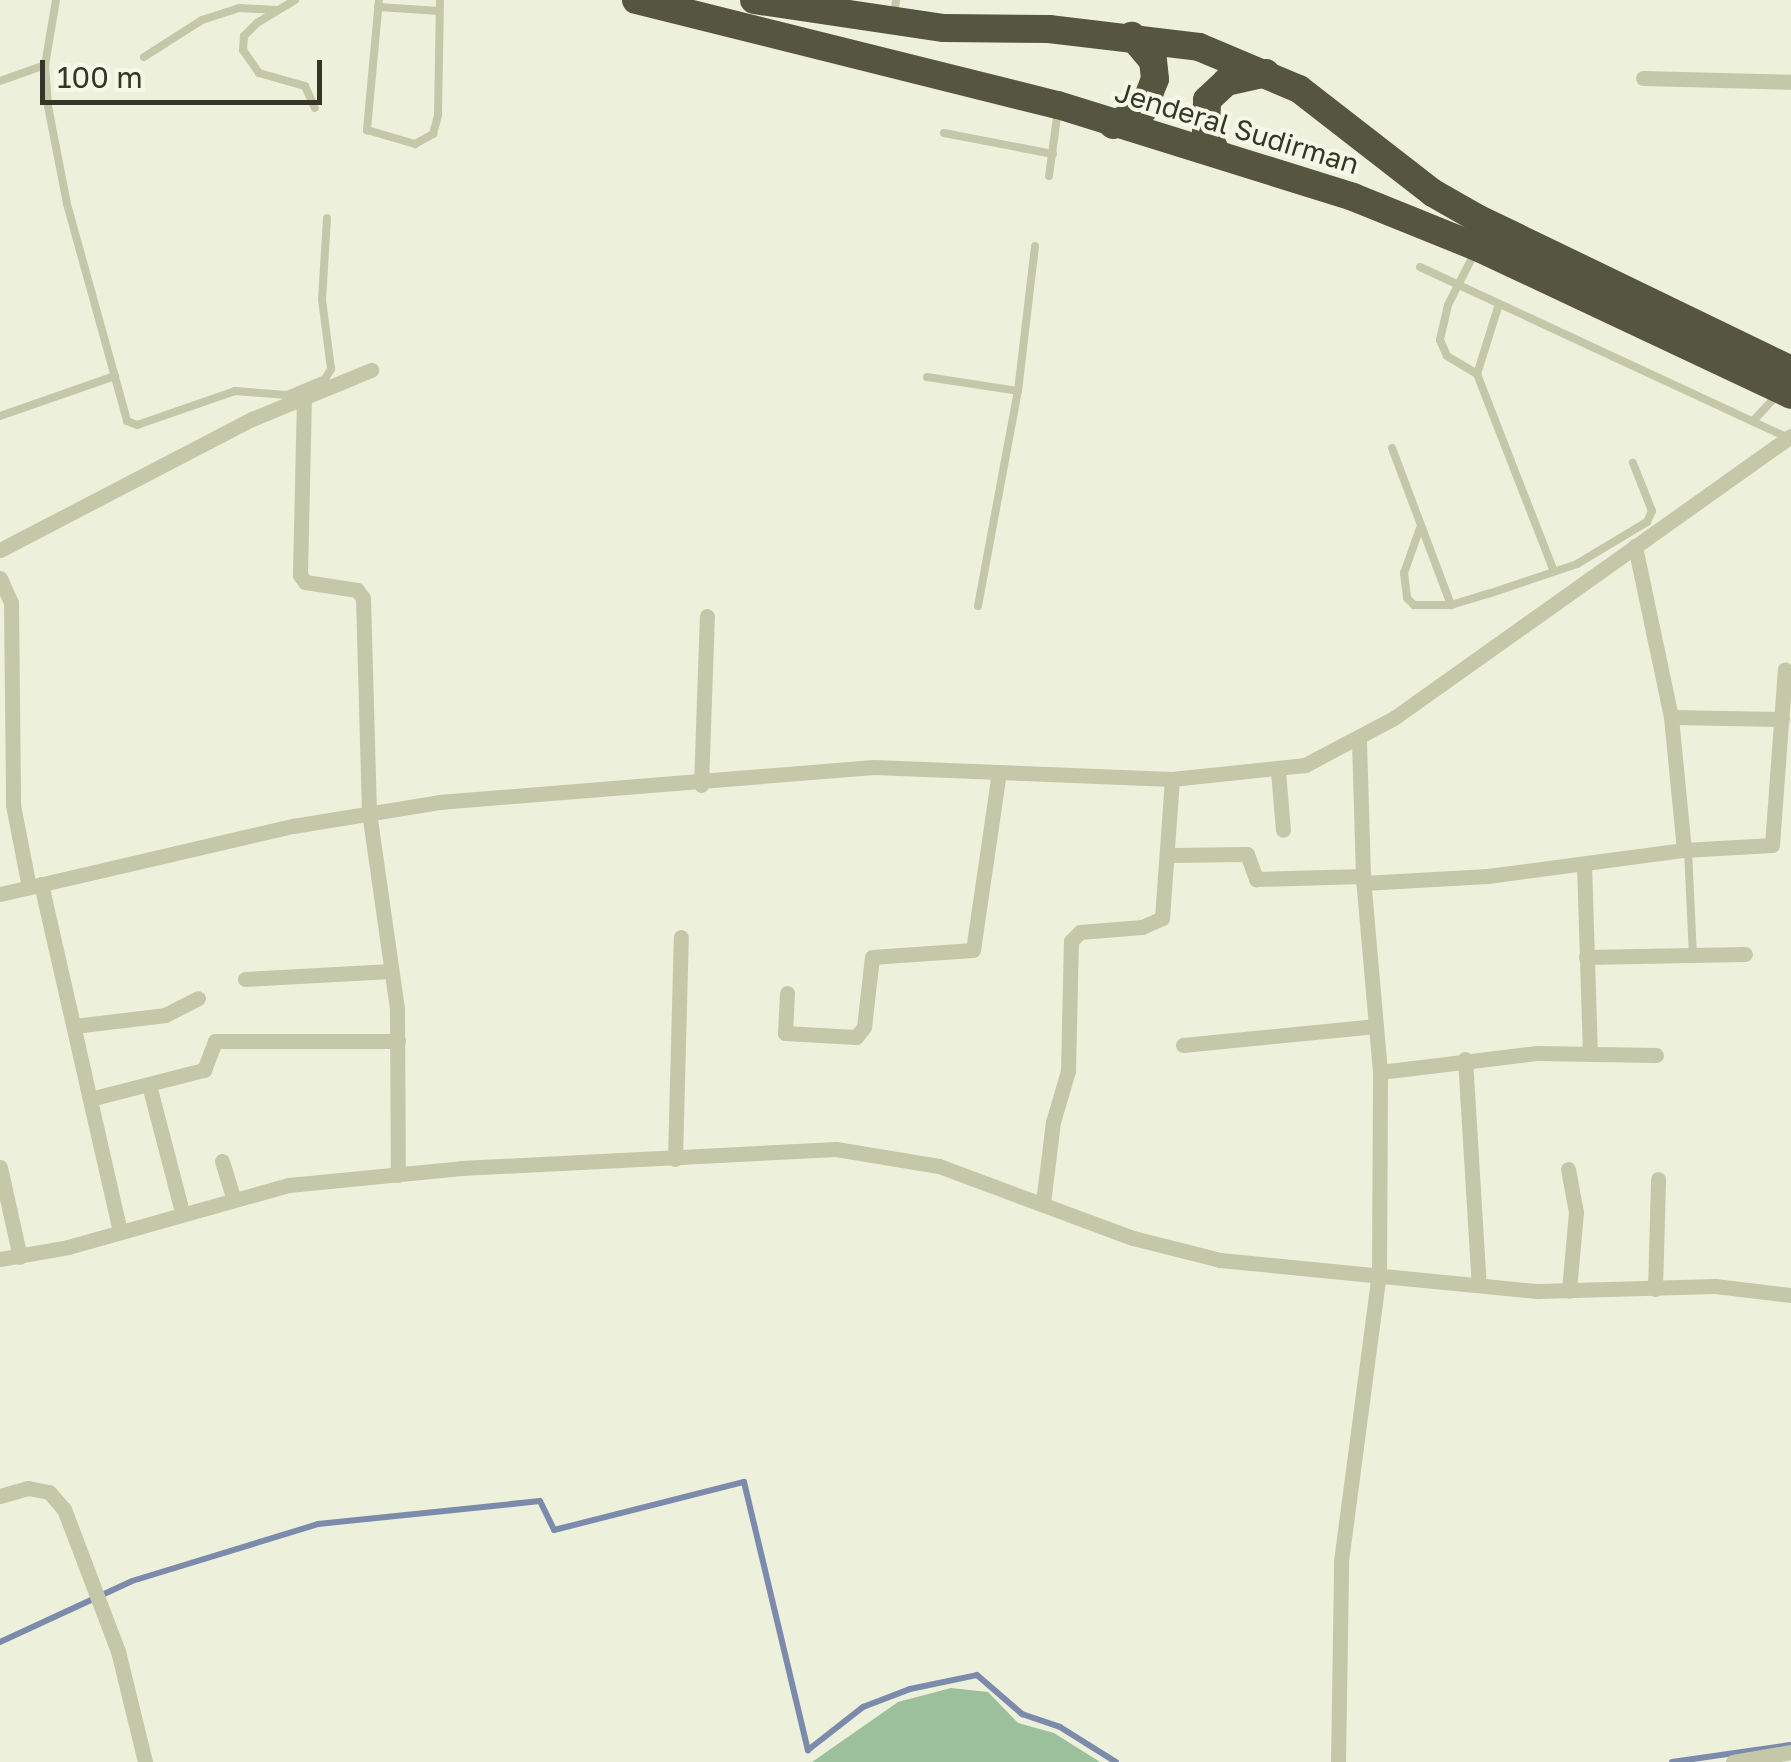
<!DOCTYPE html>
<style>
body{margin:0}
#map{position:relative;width:1791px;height:1762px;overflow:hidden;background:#edf1db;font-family:"Golos Text",sans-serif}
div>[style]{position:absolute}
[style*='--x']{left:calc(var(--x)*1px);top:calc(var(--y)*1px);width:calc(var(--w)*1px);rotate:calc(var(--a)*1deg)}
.green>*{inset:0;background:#9cbf9c}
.stream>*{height:6px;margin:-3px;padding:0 3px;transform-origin:3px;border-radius:3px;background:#7c8aac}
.lane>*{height:8px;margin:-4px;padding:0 4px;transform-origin:4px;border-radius:4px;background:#c4c8a8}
.street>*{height:15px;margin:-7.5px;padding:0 7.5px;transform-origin:7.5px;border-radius:7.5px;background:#c4c8a8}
.highway>*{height:28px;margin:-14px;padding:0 14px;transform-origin:14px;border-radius:14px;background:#56553f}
span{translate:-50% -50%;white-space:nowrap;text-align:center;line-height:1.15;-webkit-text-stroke:8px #f5f8e7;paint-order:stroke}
.street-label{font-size:28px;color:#353528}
.scale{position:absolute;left:40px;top:60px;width:282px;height:45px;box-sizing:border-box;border:5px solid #353528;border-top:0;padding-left:12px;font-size:30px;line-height:35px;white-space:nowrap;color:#353528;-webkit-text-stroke:8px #f5f8e7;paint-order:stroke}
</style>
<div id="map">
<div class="green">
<div style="clip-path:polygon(951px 1688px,988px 1692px,1018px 1723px,1054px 1733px,1100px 1762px,812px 1762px,898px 1702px)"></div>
</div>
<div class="stream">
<div style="--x:0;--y:1642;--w:145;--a:-24.8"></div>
<div style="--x:132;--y:1581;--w:195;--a:-17"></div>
<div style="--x:318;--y:1524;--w:223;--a:-5.9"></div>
<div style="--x:540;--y:1501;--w:32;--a:64"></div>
<div style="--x:554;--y:1530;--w:196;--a:-14.2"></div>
<div style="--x:744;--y:1482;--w:276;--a:76.6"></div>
<div style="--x:808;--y:1750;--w:70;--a:-38"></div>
<div style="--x:863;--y:1707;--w:50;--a:-21"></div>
<div style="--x:910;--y:1689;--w:68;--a:-11.8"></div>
<div style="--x:977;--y:1675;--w:60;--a:40.9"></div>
<div style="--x:1022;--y:1714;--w:40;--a:18.9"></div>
<div style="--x:1060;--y:1727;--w:66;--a:32"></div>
<div style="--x:1672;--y:1762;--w:119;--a:-8.2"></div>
</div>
<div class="lane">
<div style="--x:56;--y:0;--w:66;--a:99.6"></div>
<div style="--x:45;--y:65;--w:41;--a:85.8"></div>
<div style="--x:48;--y:106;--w:100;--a:79"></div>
<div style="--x:67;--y:204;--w:225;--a:74.5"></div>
<div style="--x:127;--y:421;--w:11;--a:22"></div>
<div style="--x:137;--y:425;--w:104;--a:-19.1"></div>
<div style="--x:235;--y:391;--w:52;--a:4.4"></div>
<div style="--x:287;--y:395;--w:41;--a:-22.8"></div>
<div style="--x:325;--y:379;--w:12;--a:-59"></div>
<div style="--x:331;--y:369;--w:70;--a:-97.4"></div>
<div style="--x:322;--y:300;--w:82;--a:-86.5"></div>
<div style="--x:295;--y:0;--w:44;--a:148.8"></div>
<div style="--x:257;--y:23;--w:18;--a:135"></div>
<div style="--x:244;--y:36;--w:14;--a:94"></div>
<div style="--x:243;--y:50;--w:28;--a:55"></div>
<div style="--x:259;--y:73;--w:48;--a:15.8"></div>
<div style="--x:305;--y:86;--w:24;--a:66"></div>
<div style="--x:379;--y:0;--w:131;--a:95.3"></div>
<div style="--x:367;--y:130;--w:50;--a:16.3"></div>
<div style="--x:415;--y:144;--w:21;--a:-29"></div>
<div style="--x:433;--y:134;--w:20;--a:-75"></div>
<div style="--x:438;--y:115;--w:115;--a:-89"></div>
<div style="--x:378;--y:7;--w:61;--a:3.8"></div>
<div style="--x:894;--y:16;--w:16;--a:-83"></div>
<div style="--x:144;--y:57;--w:69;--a:-32.5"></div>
<div style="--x:202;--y:20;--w:39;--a:-18"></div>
<div style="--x:239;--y:8;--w:38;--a:3"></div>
<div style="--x:0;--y:81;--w:48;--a:-19.6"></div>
<div style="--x:944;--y:133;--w:111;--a:10.9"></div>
<div style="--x:1049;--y:176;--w:68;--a:-82.3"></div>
<div style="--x:1474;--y:254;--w:57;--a:117"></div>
<div style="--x:1448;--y:305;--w:36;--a:103"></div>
<div style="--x:1440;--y:340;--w:17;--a:66"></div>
<div style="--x:1447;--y:356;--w:35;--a:31"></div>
<div style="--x:1420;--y:267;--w:406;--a:24.9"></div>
<div style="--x:1499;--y:304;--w:73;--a:107.4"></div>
<div style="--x:1477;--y:374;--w:212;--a:68.7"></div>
<div style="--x:927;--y:377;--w:92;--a:8.7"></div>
<div style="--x:0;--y:416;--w:122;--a:-19.2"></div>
<div style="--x:1753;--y:421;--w:37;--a:-47"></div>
<div style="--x:1392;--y:448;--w:168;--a:69.4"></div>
<div style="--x:1420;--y:528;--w:48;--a:109.6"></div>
<div style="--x:1404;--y:573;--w:25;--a:83"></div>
<div style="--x:1407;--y:598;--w:10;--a:45"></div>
<div style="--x:1414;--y:605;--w:37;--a:0"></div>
<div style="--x:1451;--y:605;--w:39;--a:-17"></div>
<div style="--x:1488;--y:594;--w:94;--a:-18.6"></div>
<div style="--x:1577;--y:564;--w:82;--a:-31"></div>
<div style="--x:1647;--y:522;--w:12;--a:-66"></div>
<div style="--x:1652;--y:511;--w:52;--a:-111.6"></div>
<div style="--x:978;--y:606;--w:219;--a:-79.5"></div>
<div style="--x:1018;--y:391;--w:146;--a:-83.3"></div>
<div style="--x:1688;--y:850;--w:105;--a:87.3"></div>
</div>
<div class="street">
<div style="--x:1643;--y:78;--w:148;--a:1.5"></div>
<div style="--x:304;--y:397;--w:178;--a:91.3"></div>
<div style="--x:300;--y:575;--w:9;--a:54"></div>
<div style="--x:305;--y:582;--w:53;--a:8.7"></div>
<div style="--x:357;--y:590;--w:10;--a:53"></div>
<div style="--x:363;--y:598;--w:214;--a:88.4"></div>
<div style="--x:369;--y:812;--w:198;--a:81.9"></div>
<div style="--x:397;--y:1008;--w:167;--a:89.7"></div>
<div style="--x:0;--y:550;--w:284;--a:-27.5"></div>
<div style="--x:252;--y:419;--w:129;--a:-22.4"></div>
<div style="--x:0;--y:578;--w:27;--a:66"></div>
<div style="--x:11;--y:603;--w:202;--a:89.4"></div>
<div style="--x:13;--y:805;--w:84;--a:79"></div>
<div style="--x:1671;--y:717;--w:111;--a:1"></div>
<div style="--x:1278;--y:771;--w:59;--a:85.2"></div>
<div style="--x:701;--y:785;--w:169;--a:-88"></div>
<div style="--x:1684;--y:850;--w:88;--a:-3.3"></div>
<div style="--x:1772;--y:845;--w:176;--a:-85.8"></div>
<div style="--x:1169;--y:855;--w:78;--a:-0.7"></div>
<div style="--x:1247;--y:854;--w:27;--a:70"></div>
<div style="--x:1256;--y:879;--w:107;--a:-1.6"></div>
<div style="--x:1584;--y:864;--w:190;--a:88.2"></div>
<div style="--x:1363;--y:883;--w:125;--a:-3.2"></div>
<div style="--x:1488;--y:876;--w:198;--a:-7.6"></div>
<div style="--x:1684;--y:850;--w:134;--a:-95.6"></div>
<div style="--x:1671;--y:717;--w:175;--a:-101.9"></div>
<div style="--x:41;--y:884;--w:356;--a:77.2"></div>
<div style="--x:0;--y:894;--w:301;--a:-13.1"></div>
<div style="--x:293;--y:826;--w:148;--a:-9.3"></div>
<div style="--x:439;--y:802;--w:436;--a:-4.6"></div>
<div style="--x:874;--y:767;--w:298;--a:2.3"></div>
<div style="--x:1172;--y:779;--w:134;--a:-6"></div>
<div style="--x:1305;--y:765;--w:101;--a:-27.8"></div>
<div style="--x:1394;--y:718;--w:487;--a:-35.4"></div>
<div style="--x:1586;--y:957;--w:159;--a:-1.1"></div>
<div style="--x:245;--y:979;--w:146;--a:-3.1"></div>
<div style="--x:787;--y:993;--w:40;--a:92.9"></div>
<div style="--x:785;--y:1033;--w:71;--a:3.2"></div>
<div style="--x:856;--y:1037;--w:13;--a:-51"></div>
<div style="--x:864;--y:1027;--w:70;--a:-83.5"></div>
<div style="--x:872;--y:957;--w:101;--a:-4"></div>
<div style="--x:973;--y:950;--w:180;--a:-81.7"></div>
<div style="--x:74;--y:1026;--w:92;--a:-6.9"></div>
<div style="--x:165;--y:1015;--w:37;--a:-27"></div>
<div style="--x:1183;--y:1045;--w:194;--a:-5.6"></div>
<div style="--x:1465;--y:1059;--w:226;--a:86.5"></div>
<div style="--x:1380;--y:1072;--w:157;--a:-6.9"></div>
<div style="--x:1536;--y:1053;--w:120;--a:1"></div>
<div style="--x:149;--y:1085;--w:131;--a:75.4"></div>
<div style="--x:90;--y:1099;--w:118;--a:-14.3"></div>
<div style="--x:204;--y:1070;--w:31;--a:-69"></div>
<div style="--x:215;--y:1041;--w:183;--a:0"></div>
<div style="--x:675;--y:1159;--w:222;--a:-88.5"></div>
<div style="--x:222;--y:1161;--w:39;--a:73"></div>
<div style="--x:0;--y:1167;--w:92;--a:77.5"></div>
<div style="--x:1568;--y:1169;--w:44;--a:79.5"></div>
<div style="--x:1576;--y:1212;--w:79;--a:95.1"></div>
<div style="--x:1043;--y:1203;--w:82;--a:-83"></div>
<div style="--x:1053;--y:1122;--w:53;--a:-73.6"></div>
<div style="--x:1068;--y:1071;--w:130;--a:-88.7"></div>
<div style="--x:1071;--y:941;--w:13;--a:-45"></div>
<div style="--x:1080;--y:932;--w:62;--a:-4.6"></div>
<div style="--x:1142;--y:927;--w:22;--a:-24"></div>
<div style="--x:1162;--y:918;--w:139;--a:-85.9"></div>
<div style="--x:0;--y:1259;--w:69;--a:-10"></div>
<div style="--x:68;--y:1247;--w:230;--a:-15.7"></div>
<div style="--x:289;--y:1185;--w:173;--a:-5.6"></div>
<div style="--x:461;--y:1168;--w:375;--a:-2.9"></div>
<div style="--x:836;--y:1149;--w:104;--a:9.4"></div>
<div style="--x:939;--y:1166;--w:207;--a:20.4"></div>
<div style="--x:1133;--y:1238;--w:90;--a:14.2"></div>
<div style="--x:1220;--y:1260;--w:320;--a:5.6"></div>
<div style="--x:1538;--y:1291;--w:177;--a:-1.6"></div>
<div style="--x:1715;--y:1286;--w:77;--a:6.8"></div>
<div style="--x:1655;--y:1289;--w:110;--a:-88.4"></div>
<div style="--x:0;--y:1496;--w:29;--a:-16"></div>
<div style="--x:28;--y:1488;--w:21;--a:11"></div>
<div style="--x:49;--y:1492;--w:23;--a:49"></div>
<div style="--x:64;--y:1509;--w:152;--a:69.2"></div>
<div style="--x:118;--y:1651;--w:114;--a:76.3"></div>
<div style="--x:1338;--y:1762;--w:201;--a:-89.1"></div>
<div style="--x:1341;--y:1561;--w:290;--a:-82.5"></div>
<div style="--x:1379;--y:1274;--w:202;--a:-89.7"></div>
<div style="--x:1380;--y:1072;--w:197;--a:-95"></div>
<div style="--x:1363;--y:876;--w:135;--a:-91.7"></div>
<div style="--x:1733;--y:1762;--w:59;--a:-9.8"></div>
</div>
<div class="highway">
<div style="--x:636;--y:0;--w:435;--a:14"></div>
<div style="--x:1058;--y:105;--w:309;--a:17.3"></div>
<div style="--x:1353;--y:197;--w:134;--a:22"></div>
<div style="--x:1477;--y:247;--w:347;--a:25.2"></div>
<div style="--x:754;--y:0;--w:192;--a:8.4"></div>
<div style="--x:944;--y:28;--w:105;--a:0.5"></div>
<div style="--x:1049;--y:29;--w:151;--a:6.8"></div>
<div style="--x:1199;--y:47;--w:108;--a:22.8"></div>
<div style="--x:1299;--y:89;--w:170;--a:37.8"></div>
<div style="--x:1433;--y:193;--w:48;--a:29.7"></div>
<div style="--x:1475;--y:217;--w:351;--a:25.8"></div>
<div style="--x:1113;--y:125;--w:34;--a:-27"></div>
<div style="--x:1143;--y:110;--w:33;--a:-69"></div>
<div style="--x:1155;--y:79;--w:18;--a:-96"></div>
<div style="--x:1153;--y:61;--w:33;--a:-130"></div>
<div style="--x:1216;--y:152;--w:23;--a:-115"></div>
<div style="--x:1206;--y:131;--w:31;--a:-88"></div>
<div style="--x:1207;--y:100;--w:26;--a:-43"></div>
<div style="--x:1226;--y:82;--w:41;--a:-12.7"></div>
</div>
<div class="street-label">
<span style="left:1237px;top:128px;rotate:17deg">Jenderal Sudirman</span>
</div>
<div class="scale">100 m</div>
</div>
